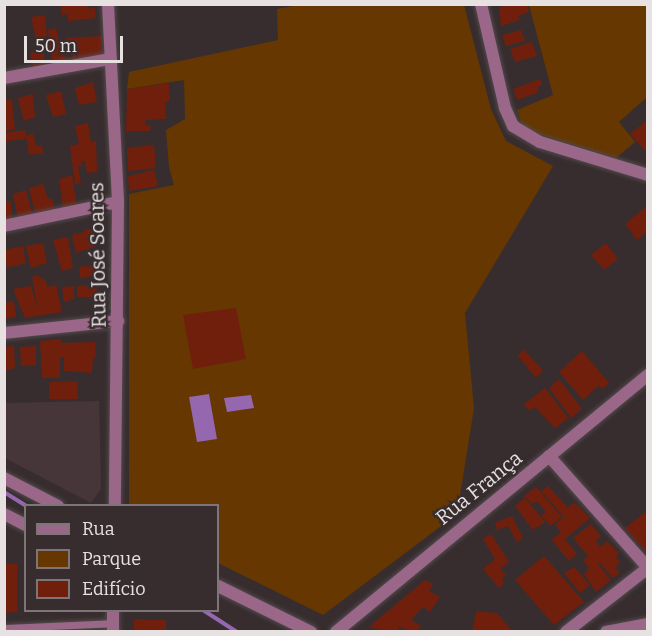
<!DOCTYPE html>
<meta charset="utf-8">
<style>
body{margin:0}
#map{position:relative;width:652px;height:636px;overflow:hidden;background:#372d2f;font-family:Bitter,serif}
div>[style]{position:absolute}
[style*='--x']{left:calc(var(--x)*1px);top:calc(var(--y)*1px);width:calc(var(--w)*1px);rotate:calc(var(--a)*1deg)}
.built>*{inset:0;background:#473639}
.green>*{inset:0;background:#663700}
.water>*{inset:0;background:#9567af}
.stream>*{height:4px;margin:-2px;padding:0 2px;transform-origin:2px;border-radius:2px;background:#9567af}
.building>*{inset:0;background:#711f0d}
.roads{filter:drop-shadow(0 0 2px #534a4c) drop-shadow(0 0 2px #534a4c)}
.service>*{height:7px;margin:-3.5px;padding:0 3.5px;transform-origin:3.5px;border-radius:3.5px;background:#9a6789}
.minor>*{height:12px;margin:-6px;padding:0 6px;transform-origin:6px;border-radius:6px;background:#9a6789}
span{translate:-50% -50%;white-space:nowrap;text-align:center;line-height:1.15;-webkit-text-stroke:4.5px #372d2f;paint-order:stroke}
.street-label{font-size:20px;color:#e7e1e2}
.frame{position:absolute;inset:0;border:6px solid #e7e1e2;pointer-events:none}
.legend{position:absolute;left:24px;top:504px;width:195px;height:108px;box-sizing:border-box;background:#372d2f;border:2px solid #7d7577;margin:0;padding:8px 10px;list-style:none;font-size:18px;color:#e7e1e2}
.legend li{display:flex;align-items:center;gap:12px;height:30px}
.legend b{width:30px;border:2px solid #7d7577}
.scale{position:absolute;left:24px;top:36px;width:99px;height:27px;box-sizing:border-box;border:3px solid #e7e1e2;border-top:0;padding-left:8px;font-size:18px;line-height:21px;white-space:nowrap;color:#e7e1e2;-webkit-text-stroke:4px #372d2f;paint-order:stroke}
</style>
<div id="map">
<div class="built">
<div style="clip-path:polygon(99px 401px,101px 489px,91px 503px,5px 458px,5px 403px)"></div>
</div>
<div class="green">
<div style="clip-path:polygon(304px 4px,464px 5px,491px 109px,506px 141px,553px 166px,465px 313px,474px 408px,457px 514px,323px 615px,218px 563px,218px 506px,129px 505px,129px 194px,174px 185px,169px 167px,166px 130px,185px 119px,184px 80px,127px 89px,129px 72px,278px 40px,277px 9px)"></div>
<div style="clip-path:polygon(529px 5px,647px 5px,647px 97px,619px 122px,635px 142px,616px 158px,532px 132px,521px 122px,517px 110px,553px 95px)"></div>
</div>
<div class="water">
<div style="clip-path:polygon(209px 394px,217px 439px,197px 442px,189px 397px)"></div>
<div style="clip-path:polygon(251px 395px,254px 408px,227px 412px,224px 398px)"></div>
</div>
<div class="stream">
<div style="--x:4;--y:492;--w:26;--a:32"></div>
<div style="--x:203;--y:610;--w:40;--a:32.9"></div>
</div>
<div class="building">
<div style="clip-path:polygon(61px 4px,88px 4px,88px 9px,95px 7px,96px 18px,68px 21px,67px 14px,62px 15px)"></div>
<div style="clip-path:polygon(510px 4px,527px 4px,529px 12px,518px 16px,520px 20px,501px 26px,499px 8px)"></div>
<div style="clip-path:polygon(45px 15px,47px 36px,36px 39px,31px 17px)"></div>
<div style="clip-path:polygon(56px 28px,59px 42px,63px 41px,68px 63px,53px 66px,48px 30px)"></div>
<div style="clip-path:polygon(521px 30px,525px 41px,506px 46px,502px 35px)"></div>
<div style="clip-path:polygon(102px 36px,101px 58px,72px 62px,66px 38px)"></div>
<div style="clip-path:polygon(532px 42px,537px 56px,515px 62px,510px 49px)"></div>
<div style="clip-path:polygon(43px 50px,46px 67px,33px 70px,30px 53px)"></div>
<div style="clip-path:polygon(540px 79px,542px 85px,537px 87px,539px 92px,517px 100px,513px 89px)"></div>
<div style="clip-path:polygon(93px 82px,97px 102px,79px 105px,75px 88px)"></div>
<div style="clip-path:polygon(169px 83px,170px 101px,165px 102px,166px 119px,146px 120px,145px 126px,151px 125px,150px 131px,126px 131px,127px 89px)"></div>
<div style="clip-path:polygon(61px 91px,66px 114px,53px 117px,46px 95px)"></div>
<div style="clip-path:polygon(33px 94px,35px 117px,24px 121px,18px 98px)"></div>
<div style="clip-path:polygon(12px 99px,15px 129px,4px 131px,4px 101px)"></div>
<div style="clip-path:polygon(648px 119px,648px 154px,630px 134px)"></div>
<div style="clip-path:polygon(88px 123px,91px 142px,96px 141px,97px 172px,87px 173px,85px 161px,81px 161px,82px 166px,78px 167px,81px 183px,75px 184px,70px 146px,79px 144px,75px 126px)"></div>
<div style="clip-path:polygon(26px 130px,26px 136px,33px 133px,36px 146px,42px 145px,43px 153px,29px 155px,27px 139px,7px 141px,4px 151px,4px 133px)"></div>
<div style="clip-path:polygon(154px 145px,156px 168px,128px 171px,127px 148px)"></div>
<div style="clip-path:polygon(154px 170px,158px 186px,129px 191px,128px 176px)"></div>
<div style="clip-path:polygon(72px 175px,77px 206px,63px 208px,59px 179px)"></div>
<div style="clip-path:polygon(43px 184px,48px 199px,52px 198px,55px 211px,36px 217px,29px 188px)"></div>
<div style="clip-path:polygon(26px 190px,33px 217px,18px 219px,13px 194px)"></div>
<div style="clip-path:polygon(4px 201px,11px 201px,12px 222px,4px 222px)"></div>
<div style="clip-path:polygon(648px 205px,648px 231px,637px 240px,625px 224px)"></div>
<div style="clip-path:polygon(84px 229px,92px 229px,96px 246px,76px 253px,72px 235px,85px 232px)"></div>
<div style="clip-path:polygon(68px 237px,73px 268px,62px 271px,53px 240px)"></div>
<div style="clip-path:polygon(43px 243px,47px 263px,31px 268px,26px 246px)"></div>
<div style="clip-path:polygon(606px 243px,618px 259px,604px 270px,591px 255px)"></div>
<div style="clip-path:polygon(23px 246px,26px 263px,7px 268px,4px 250px)"></div>
<div style="clip-path:polygon(98px 264px,97px 275px,80px 278px,79px 267px)"></div>
<div style="clip-path:polygon(37px 275px,46px 281px,47px 287px,56px 285px,62px 312px,25px 318px,13px 289px,31px 286px,38px 310px,32px 277px)"></div>
<div style="clip-path:polygon(97px 284px,96px 297px,77px 297px,77px 286px)"></div>
<div style="clip-path:polygon(74px 286px,74px 299px,64px 302px,62px 287px)"></div>
<div style="clip-path:polygon(14px 301px,16px 317px,4px 319px,4px 303px)"></div>
<div style="clip-path:polygon(236px 308px,246px 359px,193px 369px,183px 315px)"></div>
<div style="clip-path:polygon(61px 339px,61px 343px,95px 342px,96px 357px,93px 357px,92px 373px,64px 371px,64px 357px,60px 357px,60px 378px,42px 378px,40px 341px)"></div>
<div style="clip-path:polygon(14px 346px,15px 368px,4px 371px,4px 347px)"></div>
<div style="clip-path:polygon(36px 346px,36px 365px,21px 366px,20px 347px)"></div>
<div style="clip-path:polygon(523px 349px,543px 370px,536px 378px,518px 356px)"></div>
<div style="clip-path:polygon(582px 351px,609px 383px,602px 389px,599px 385px,583px 400px,559px 372px)"></div>
<div style="clip-path:polygon(559px 379px,582px 409px,571px 418px,549px 388px)"></div>
<div style="clip-path:polygon(77px 381px,78px 399px,49px 399px,49px 382px)"></div>
<div style="clip-path:polygon(545px 388px,568px 418px,555px 428px,535px 407px,529px 411px,524px 404px)"></div>
<div style="clip-path:polygon(548px 486px,568px 508px,574px 502px,590px 518px,565px 539px,577px 554px,569px 561px,552px 540px,561px 532px,555px 524px,564px 517px,541px 491px)"></div>
<div style="clip-path:polygon(536px 487px,562px 517px,550px 526px,541px 515px,546px 512px,537px 501px,532px 504px,524px 496px)"></div>
<div style="clip-path:polygon(525px 498px,545px 522px,533px 530px,515px 506px)"></div>
<div style="clip-path:polygon(648px 510px,648px 554px,625px 528px)"></div>
<div style="clip-path:polygon(512px 516px,523px 538px,517px 542px,508px 526px,497px 530px,495px 523px)"></div>
<div style="clip-path:polygon(591px 524px,601px 536px,596px 540px,600px 547px,607px 541px,619px 553px,616px 557px,620px 562px,615px 568px,620px 573px,613px 578px,600px 563px,598px 564px,611px 580px,596px 592px,584px 574px,589px 568px,583px 560px,588px 556px,573px 538px)"></div>
<div style="clip-path:polygon(491px 534px,509px 562px,500px 569px,506px 575px,502px 579px,504px 583px,499px 588px,483px 569px,495px 559px,483px 539px)"></div>
<div style="clip-path:polygon(544px 556px,584px 602px,554px 625px,515px 580px)"></div>
<div style="clip-path:polygon(4px 563px,17px 564px,17px 612px,4px 613px)"></div>
<div style="clip-path:polygon(574px 567px,590px 585px,580px 593px,564px 573px)"></div>
<div style="clip-path:polygon(425px 580px,433px 584px,429px 591px,440px 597px,430px 612px,423px 607px,411px 620px,421px 626px,416px 632px,399px 627px,397px 632px,392px 632px,369px 627px)"></div>
<div style="clip-path:polygon(476px 611px,497px 613px,513px 632px,472px 632px)"></div>
<div style="clip-path:polygon(134px 619px,166px 620px,166px 632px,134px 632px)"></div>
</div>
<div class="roads">
<div class="service">
<div style="--x:4;--y:628;--w:109;--a:-2.6"></div>
</div>
<div class="minor">
<div style="--x:108;--y:4;--w:198;--a:87.1"></div>
<div style="--x:118;--y:202;--w:304;--a:90.6"></div>
<div style="--x:481;--y:4;--w:107;--a:77"></div>
<div style="--x:505;--y:108;--w:20;--a:66"></div>
<div style="--x:513;--y:126;--w:31;--a:31"></div>
<div style="--x:540;--y:142;--w:113;--a:17"></div>
<div style="--x:4;--y:78;--w:108;--a:-10.2"></div>
<div style="--x:4;--y:226;--w:116;--a:-11.9"></div>
<div style="--x:4;--y:333;--w:115;--a:-6"></div>
<div style="--x:549;--y:456;--w:149;--a:48.5"></div>
<div style="--x:4;--y:478;--w:61;--a:27.4"></div>
<div style="--x:4;--y:514;--w:25;--a:27"></div>
<div style="--x:218;--y:586;--w:104;--a:26.3"></div>
<div style="--x:113;--y:632;--w:22;--a:-90"></div>
<div style="--x:336;--y:632;--w:404;--a:-39.5"></div>
<div style="--x:566;--y:632;--w:104;--a:-38"></div>
<div style="--x:606;--y:632;--w:43;--a:-10.8"></div>
</div>
</div>
<div class="street-label">
<span style="left:98px;top:255px;rotate:-91deg">Rua José Soares</span>
<span style="left:479px;top:488px;rotate:-39deg">Rua França</span>
</div>
<div class="frame"></div>
<ul class="legend">
<li><b style="height:8px;background:#9a6789"></b>Rua</li>
<li><b style="height:16px;background:#663700"></b>Parque</li>
<li><b style="height:16px;background:#711f0d"></b>Edifício</li>
</ul>
<div class="scale">50 m</div>
</div>
